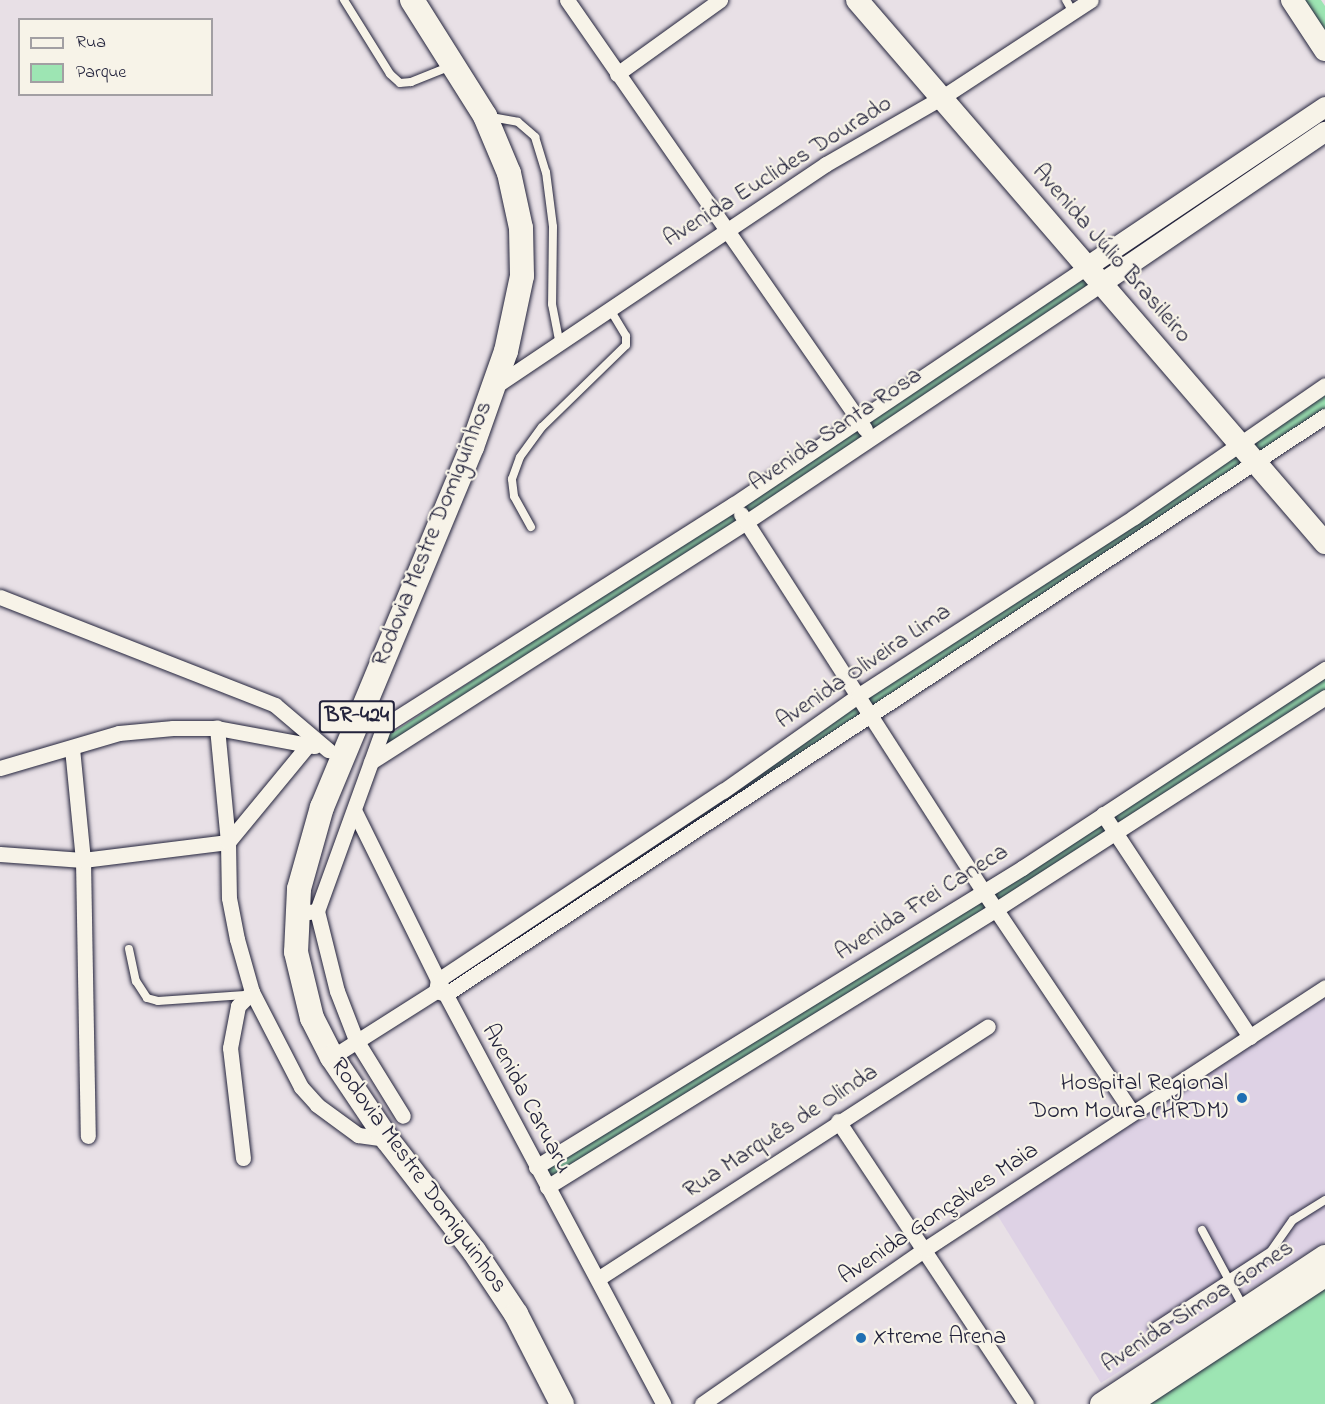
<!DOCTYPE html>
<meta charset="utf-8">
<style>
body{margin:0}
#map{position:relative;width:1325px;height:1404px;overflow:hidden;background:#e8e0e6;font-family:"Indie Flower",sans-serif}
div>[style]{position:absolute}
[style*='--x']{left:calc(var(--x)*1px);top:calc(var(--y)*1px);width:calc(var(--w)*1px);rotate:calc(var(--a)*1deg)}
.built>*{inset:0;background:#ded2e5}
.green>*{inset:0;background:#9de5b3}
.roads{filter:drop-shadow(0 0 2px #22223b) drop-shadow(0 0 2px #22223b)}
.service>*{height:8px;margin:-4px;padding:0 4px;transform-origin:4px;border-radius:4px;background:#f7f3e8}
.minor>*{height:15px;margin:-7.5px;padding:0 7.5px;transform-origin:7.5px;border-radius:7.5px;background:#f7f3e8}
.tertiary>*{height:20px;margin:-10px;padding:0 10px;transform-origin:10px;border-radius:10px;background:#f7f3e8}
.secondary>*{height:22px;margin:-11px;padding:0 11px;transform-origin:11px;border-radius:11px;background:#f7f3e8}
.primary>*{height:24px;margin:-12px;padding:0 12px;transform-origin:12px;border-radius:12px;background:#f7f3e8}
.dots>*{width:16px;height:16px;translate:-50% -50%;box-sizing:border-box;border:3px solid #f7f3e8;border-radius:50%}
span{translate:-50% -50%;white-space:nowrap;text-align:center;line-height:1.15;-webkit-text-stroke:4.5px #f7f3e8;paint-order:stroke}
.shield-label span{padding:2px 4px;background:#f7f3e8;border:2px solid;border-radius:4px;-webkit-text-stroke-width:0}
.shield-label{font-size:22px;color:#22223b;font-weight:700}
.street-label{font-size:24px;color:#22223b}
.poi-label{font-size:24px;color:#22223b}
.right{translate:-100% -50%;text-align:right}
.left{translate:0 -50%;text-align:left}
.legend{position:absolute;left:18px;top:18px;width:195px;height:78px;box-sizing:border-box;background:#f7f3e8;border:2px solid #a29fa3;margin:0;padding:8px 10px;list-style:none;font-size:18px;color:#22223b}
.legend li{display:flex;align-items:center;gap:12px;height:30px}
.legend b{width:30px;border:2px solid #a29fa3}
</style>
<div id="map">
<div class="built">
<div style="clip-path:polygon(1325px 989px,1325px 1242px,1101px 1383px,993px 1208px)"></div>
</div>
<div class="green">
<div style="clip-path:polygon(1295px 0,1321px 0,1325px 6px,1325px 43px)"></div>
<div style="clip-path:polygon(1083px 271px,1097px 284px,871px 431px,864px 422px)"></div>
<div style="clip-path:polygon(1325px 391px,1325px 412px,1257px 457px,1245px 445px)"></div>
<div style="clip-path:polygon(857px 426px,865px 435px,747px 517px,739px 505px)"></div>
<div style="clip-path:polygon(1238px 449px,1250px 461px,873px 711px,864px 696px)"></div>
<div style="clip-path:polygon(733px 509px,740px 520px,376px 756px,386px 728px,390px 734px,394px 732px)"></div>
<div style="clip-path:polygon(1325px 674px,1325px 692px,1116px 828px,1108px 815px)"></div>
<div style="clip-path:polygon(857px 700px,867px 715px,585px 899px,443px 985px)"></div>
<div style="clip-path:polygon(1102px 818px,1110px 832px,996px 905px,989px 893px)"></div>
<div style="clip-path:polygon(982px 896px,991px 908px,547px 1183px,539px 1168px)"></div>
<div style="clip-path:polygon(1325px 1282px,1325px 1404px,1141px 1404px)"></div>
</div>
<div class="roads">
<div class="service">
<div style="--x:344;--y:0;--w:87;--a:58.1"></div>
<div style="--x:390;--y:74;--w:13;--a:42"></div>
<div style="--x:400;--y:83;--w:11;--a:-5"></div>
<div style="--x:411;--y:82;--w:43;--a:-21.8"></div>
<div style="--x:1066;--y:0;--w:14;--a:60"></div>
<div style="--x:491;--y:117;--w:27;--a:10"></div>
<div style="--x:518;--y:122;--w:23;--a:41"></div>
<div style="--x:535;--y:137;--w:37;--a:73"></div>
<div style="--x:546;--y:172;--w:55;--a:82.7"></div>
<div style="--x:553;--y:227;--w:77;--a:90.7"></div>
<div style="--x:552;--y:304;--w:38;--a:79"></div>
<div style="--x:531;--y:527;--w:35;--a:-119"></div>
<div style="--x:514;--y:496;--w:17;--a:-97"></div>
<div style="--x:512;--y:479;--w:23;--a:-70"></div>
<div style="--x:520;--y:457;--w:37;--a:-54"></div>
<div style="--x:542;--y:427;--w:117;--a:-44.3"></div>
<div style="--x:626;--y:345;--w:9;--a:-90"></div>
<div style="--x:626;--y:336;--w:33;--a:-121"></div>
<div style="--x:129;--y:949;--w:33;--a:78"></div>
<div style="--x:136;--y:981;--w:20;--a:57"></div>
<div style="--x:147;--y:998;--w:11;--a:15"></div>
<div style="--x:158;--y:1001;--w:87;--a:-3.9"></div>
<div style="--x:1202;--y:1230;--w:89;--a:61.7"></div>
<div style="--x:1153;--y:1328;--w:141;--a:-33.1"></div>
<div style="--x:1271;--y:1251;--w:38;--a:-55"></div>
<div style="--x:1293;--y:1220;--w:38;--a:-32"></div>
</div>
<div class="minor">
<div style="--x:567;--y:0;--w:522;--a:55.21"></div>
<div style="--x:617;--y:74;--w:127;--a:-35.7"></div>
<div style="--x:494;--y:387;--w:400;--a:-33.9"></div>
<div style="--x:826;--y:164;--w:133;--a:-29.9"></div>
<div style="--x:941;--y:98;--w:179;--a:-33.2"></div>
<div style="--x:741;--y:514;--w:449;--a:57.3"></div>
<div style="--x:984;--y:892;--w:265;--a:56.1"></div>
<div style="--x:0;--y:597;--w:295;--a:21.4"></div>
<div style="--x:275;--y:705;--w:70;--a:40.3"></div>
<div style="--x:384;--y:726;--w:414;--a:-32.4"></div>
<div style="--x:734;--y:504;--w:425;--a:-33.9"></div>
<div style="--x:308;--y:745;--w:126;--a:129.5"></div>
<div style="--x:228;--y:842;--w:56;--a:89"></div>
<div style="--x:229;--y:898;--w:42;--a:79"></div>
<div style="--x:237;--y:939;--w:55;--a:74.2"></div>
<div style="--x:252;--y:992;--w:107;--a:62.7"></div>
<div style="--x:301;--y:1087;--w:24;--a:48"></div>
<div style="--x:317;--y:1105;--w:51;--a:36.2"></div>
<div style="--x:358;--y:1135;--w:29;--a:8"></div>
<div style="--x:72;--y:748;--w:113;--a:84.4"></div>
<div style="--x:83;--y:860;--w:276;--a:89"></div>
<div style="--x:371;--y:762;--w:445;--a:-32.6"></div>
<div style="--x:746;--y:522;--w:427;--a:-33.8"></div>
<div style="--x:0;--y:768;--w:124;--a:-16.4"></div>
<div style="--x:119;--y:733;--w:54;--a:-5.3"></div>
<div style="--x:173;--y:728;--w:44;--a:0"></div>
<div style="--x:217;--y:728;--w:99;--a:10.5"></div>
<div style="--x:355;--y:812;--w:187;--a:63.7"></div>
<div style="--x:438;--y:980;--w:480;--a:62"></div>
<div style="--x:1103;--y:814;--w:267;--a:56.6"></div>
<div style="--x:0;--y:854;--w:83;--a:4.1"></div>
<div style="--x:83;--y:860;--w:146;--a:-7.1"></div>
<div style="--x:228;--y:842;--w:115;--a:-95.5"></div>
<div style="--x:317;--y:911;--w:197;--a:-70.1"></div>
<div style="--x:384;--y:726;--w:29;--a:-145"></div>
<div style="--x:295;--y:914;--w:22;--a:-8"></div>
<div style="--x:317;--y:911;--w:82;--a:76"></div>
<div style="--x:337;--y:991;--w:53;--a:68.8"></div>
<div style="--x:356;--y:1040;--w:89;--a:58.3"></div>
<div style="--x:436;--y:991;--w:11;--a:-80"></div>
<div style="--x:438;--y:980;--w:342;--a:-33.6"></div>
<div style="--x:723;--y:791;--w:166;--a:-35.2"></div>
<div style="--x:859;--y:695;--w:328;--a:-32.9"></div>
<div style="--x:1134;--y:517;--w:232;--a:-34.6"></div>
<div style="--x:332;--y:1057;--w:123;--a:-32.4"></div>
<div style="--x:436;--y:991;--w:10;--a:17"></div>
<div style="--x:446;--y:994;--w:1052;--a:-33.33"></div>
<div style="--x:838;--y:1121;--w:340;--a:56.4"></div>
<div style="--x:243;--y:1158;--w:111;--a:-96.7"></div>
<div style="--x:230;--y:1048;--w:43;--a:-79.2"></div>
<div style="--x:238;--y:1006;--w:20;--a:-45"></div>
<div style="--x:536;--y:1167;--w:571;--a:-31.6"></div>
<div style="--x:1022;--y:868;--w:363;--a:-33.3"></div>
<div style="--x:547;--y:1187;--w:527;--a:-31.73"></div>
<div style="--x:995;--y:910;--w:393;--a:-32.8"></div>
<div style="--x:599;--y:1278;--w:463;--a:-32.9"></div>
<div style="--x:702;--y:1404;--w:272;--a:-34.8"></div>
<div style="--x:925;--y:1249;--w:478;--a:-33.2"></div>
</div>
<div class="tertiary">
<div style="--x:1087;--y:267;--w:287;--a:-33.9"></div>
<div style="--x:1101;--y:284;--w:271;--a:-34.2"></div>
</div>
<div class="secondary">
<div style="--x:857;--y:0;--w:717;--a:49.24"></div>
<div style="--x:1292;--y:0;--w:60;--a:56.6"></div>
<div style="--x:1101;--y:1404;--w:268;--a:-33.5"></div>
<div style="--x:1130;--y:1404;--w:233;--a:-33.3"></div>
</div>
<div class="primary">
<div style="--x:412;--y:0;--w:137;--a:57.8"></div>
<div style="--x:485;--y:116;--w:62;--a:67.2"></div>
<div style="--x:509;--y:173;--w:56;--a:77.7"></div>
<div style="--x:521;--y:228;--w:48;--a:88.8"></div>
<div style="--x:522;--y:276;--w:77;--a:102"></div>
<div style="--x:506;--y:351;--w:102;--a:109.5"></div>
<div style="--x:472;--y:447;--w:390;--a:112.6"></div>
<div style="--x:322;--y:807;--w:85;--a:105.7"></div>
<div style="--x:299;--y:889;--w:63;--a:92.7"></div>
<div style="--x:296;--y:952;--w:68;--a:76.4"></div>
<div style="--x:312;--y:1018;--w:44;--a:62.9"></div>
<div style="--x:332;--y:1057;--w:99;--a:56.1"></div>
<div style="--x:387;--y:1139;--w:142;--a:52.2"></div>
<div style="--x:474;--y:1251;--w:76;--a:56.3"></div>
<div style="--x:516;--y:1314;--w:101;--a:62.9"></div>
</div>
</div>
<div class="dots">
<div style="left:1242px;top:1098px;background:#1f6fb2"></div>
<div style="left:861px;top:1338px;background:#1f6fb2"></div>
</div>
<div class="shield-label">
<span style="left:357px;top:717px">BR-424</span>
</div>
<div class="street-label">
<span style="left:778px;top:172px;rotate:-32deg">Avenida Euclides Dourado</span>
<span style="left:1111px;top:254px;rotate:49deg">Avenida Júlio Brasileiro</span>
<span style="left:836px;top:430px;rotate:-34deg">Avenida Santa Rosa</span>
<span style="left:433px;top:534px;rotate:-68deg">Rodovia Mestre Domiguinhos</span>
<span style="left:864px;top:667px;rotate:-34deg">Avenida Oliveira Lima</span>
<span style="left:922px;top:903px;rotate:-32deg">Avenida Frei Caneca</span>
<span style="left:526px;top:1099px;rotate:62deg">Avenida Caruaru</span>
<span style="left:781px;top:1132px;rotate:-33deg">Rua Marquês de Olinda</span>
<span style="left:418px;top:1176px;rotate:54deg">Rodovia Mestre Domiguinhos</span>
<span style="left:939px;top:1214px;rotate:-34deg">Avenida Gonçalves Maia</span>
<span style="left:1198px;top:1307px;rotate:-33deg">Avenida Simoa Gomes</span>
</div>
<div class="poi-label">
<span class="right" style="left:1228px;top:1098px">Hospital Regional<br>Dom Moura (HRDM)</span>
<span class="left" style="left:873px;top:1338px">Xtreme Arena</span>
</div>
<ul class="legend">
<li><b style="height:8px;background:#f7f3e8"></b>Rua</li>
<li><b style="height:16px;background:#9de5b3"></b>Parque</li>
</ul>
</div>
